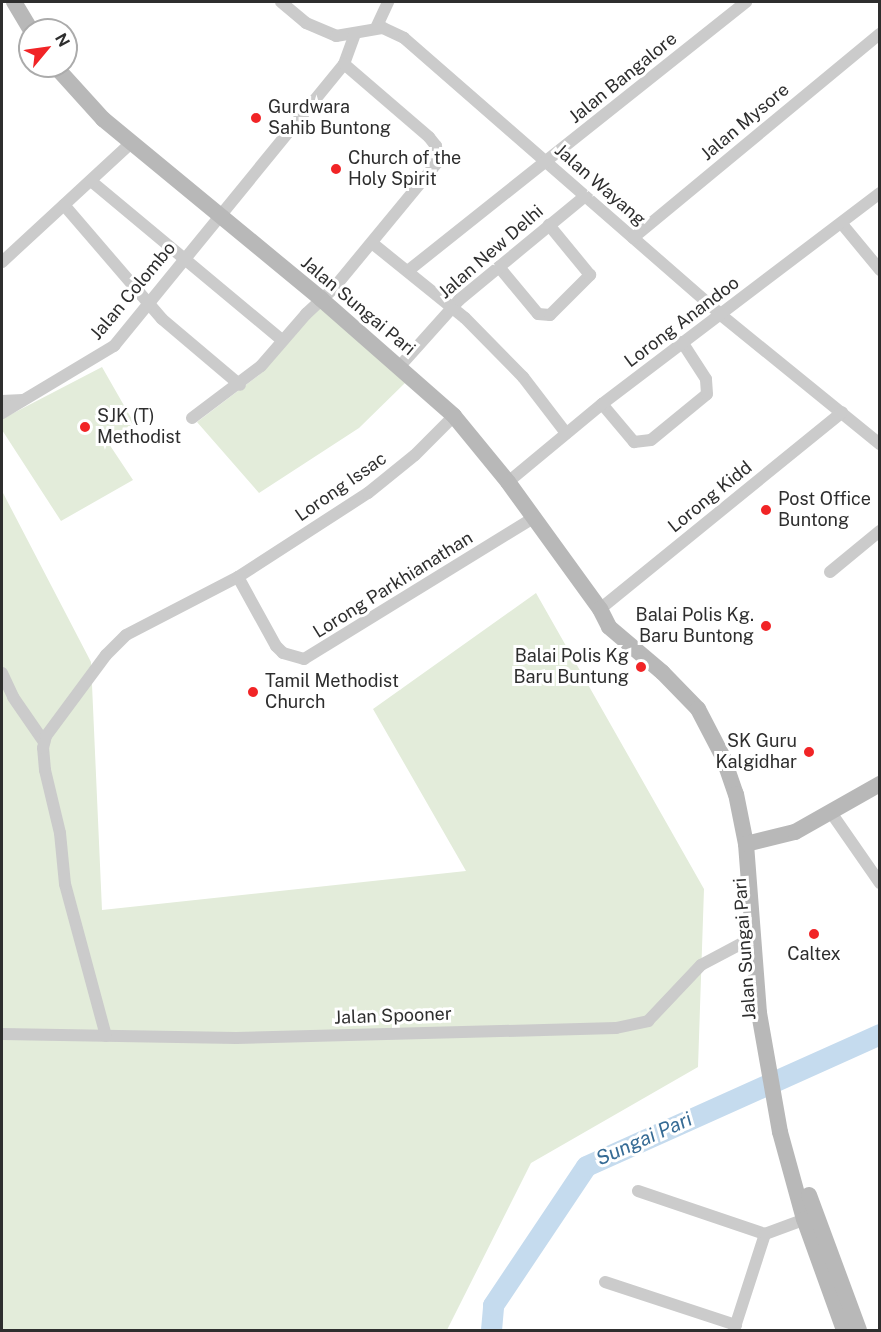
<!DOCTYPE html>
<style>
body{margin:0}
#map{position:relative;width:881px;height:1332px;overflow:hidden;background:#fff;font-family:"Public Sans",sans-serif}
div>[style]{position:absolute}
[style*='--x']{left:calc(var(--x)*1px);top:calc(var(--y)*1px);width:calc(var(--w)*1px);rotate:calc(var(--a)*1deg)}
.green>*{inset:0;background:#e3ecda}
.river>*{height:21px;margin:-10.5px;padding:0 10.5px;transform-origin:10.5px;border-radius:10.5px;background:#c5dbee}
.street>*{height:12px;margin:-6px;padding:0 6px;transform-origin:6px;border-radius:6px;background:#cbcbcb}
.secondary>*{height:16px;margin:-8px;padding:0 8px;transform-origin:8px;border-radius:8px;background:#b8b8b8}
.dots>*{width:16px;height:16px;translate:-50% -50%;box-sizing:border-box;border:3px solid #fff;border-radius:50%}
span{translate:-50% -50%;white-space:nowrap;text-align:center;line-height:1.15;-webkit-text-stroke:6px #fff;paint-order:stroke}
.street-label{font-size:18px;color:#2e2e2e}
.poi-label{font-size:18px;color:#2e2e2e}
.left{translate:0 -50%;text-align:left}
.right{translate:-100% -50%;text-align:right}
.water-label{font-size:20px;color:#366b95;font-style:italic}
.frame{position:absolute;inset:0;border:3px solid #2e2e2e;pointer-events:none}
.north{position:absolute;left:18px;top:18px;width:60px;height:60px;box-sizing:border-box;background:#fff;border:2px solid #ababab;border-radius:50%;rotate:61deg;font-size:16px;font-weight:700;line-height:24px;text-align:center;color:#2e2e2e}
.north::after{content:'';display:block;margin:auto;width:21px;height:27px;background:#f12426;clip-path:polygon(50% 0,100% 100%,50% 72%,0 100%)}
</style>
<div id="map">
<div class="green">
<div style="clip-path:polygon(320px 308px,406px 382px,359px 428px,259px 493px,197px 422px,259px 375px,283px 343px)"></div>
<div style="clip-path:polygon(102px 367px,134px 423px,107px 441px,133px 480px,61px 521px,2px 430px,2px 419px)"></div>
<div style="clip-path:polygon(2px 491px,91px 662px,102px 910px,466px 871px,373px 709px,536px 593px,704px 889px,698px 1067px,531px 1163px,447px 1330px,2px 1330px)"></div>
</div>
<div class="river">
<div style="--x:491;--y:1330;--w:25;--a:-85"></div>
<div style="--x:493;--y:1305;--w:167;--a:-56.2"></div>
<div style="--x:586;--y:1166;--w:322;--a:-24.2"></div>
</div>
<div class="street">
<div style="--x:281;--y:2;--w:33;--a:40"></div>
<div style="--x:306;--y:23;--w:33;--a:23"></div>
<div style="--x:336;--y:36;--w:48;--a:-9.7"></div>
<div style="--x:383;--y:28;--w:23;--a:25"></div>
<div style="--x:404;--y:38;--w:421;--a:41.1"></div>
<div style="--x:721;--y:315;--w:205;--a:39.1"></div>
<div style="--x:376;--y:28;--w:29;--a:-65"></div>
<div style="--x:91;--y:181;--w:249;--a:39.8"></div>
<div style="--x:64;--y:205;--w:150;--a:49.3"></div>
<div style="--x:162;--y:319;--w:102;--a:40.2"></div>
<div style="--x:842;--y:224;--w:60;--a:50.4"></div>
<div style="--x:633;--y:238;--w:320;--a:-39.6"></div>
<div style="--x:372;--y:243;--w:119;--a:38.9"></div>
<div style="--x:465;--y:318;--w:83;--a:45.5"></div>
<div style="--x:523;--y:377;--w:71;--a:52.5"></div>
<div style="--x:2;--y:262;--w:177;--a:-42.7"></div>
<div style="--x:499;--y:267;--w:61;--a:50.3"></div>
<div style="--x:538;--y:314;--w:12;--a:5"></div>
<div style="--x:550;--y:315;--w:57;--a:-45"></div>
<div style="--x:590;--y:275;--w:65;--a:-129.4"></div>
<div style="--x:409;--y:270;--w:431;--a:-38.5"></div>
<div style="--x:400;--y:366;--w:89;--a:-48.2"></div>
<div style="--x:459;--y:300;--w:163;--a:-39.5"></div>
<div style="--x:2;--y:401;--w:21;--a:-3"></div>
<div style="--x:602;--y:404;--w:50;--a:49.9"></div>
<div style="--x:634;--y:442;--w:17;--a:-7"></div>
<div style="--x:651;--y:440;--w:72;--a:-39.4"></div>
<div style="--x:707;--y:394;--w:15;--a:-94"></div>
<div style="--x:706;--y:379;--w:44;--a:-123"></div>
<div style="--x:2;--y:413;--w:131;--a:-30.9"></div>
<div style="--x:114;--y:346;--w:364;--a:-50.8"></div>
<div style="--x:344;--y:64;--w:32;--a:-70"></div>
<div style="--x:192;--y:418;--w:86;--a:-37"></div>
<div style="--x:261;--y:366;--w:69;--a:-49.1"></div>
<div style="--x:306;--y:314;--w:37;--a:-43"></div>
<div style="--x:333;--y:289;--w:163;--a:-50.5"></div>
<div style="--x:437;--y:163;--w:17;--a:-93"></div>
<div style="--x:436;--y:146;--w:11;--a:-128"></div>
<div style="--x:429;--y:137;--w:112;--a:-139.3"></div>
<div style="--x:508;--y:482;--w:122;--a:-39.7"></div>
<div style="--x:602;--y:404;--w:349;--a:-37.2"></div>
<div style="--x:830;--y:572;--w:65;--a:-39.4"></div>
<div style="--x:238;--y:577;--w:79;--a:61.2"></div>
<div style="--x:276;--y:646;--w:10;--a:45"></div>
<div style="--x:283;--y:653;--w:22;--a:16"></div>
<div style="--x:304;--y:659;--w:268;--a:-31.6"></div>
<div style="--x:600;--y:609;--w:312;--a:-39.1"></div>
<div style="--x:2;--y:673;--w:26;--a:65"></div>
<div style="--x:13;--y:697;--w:55;--a:55.4"></div>
<div style="--x:832;--y:814;--w:84;--a:55.2"></div>
<div style="--x:2;--y:1034;--w:234;--a:1"></div>
<div style="--x:236;--y:1038;--w:380;--a:-1.5"></div>
<div style="--x:616;--y:1028;--w:33;--a:-12"></div>
<div style="--x:648;--y:1021;--w:77;--a:-46.6"></div>
<div style="--x:701;--y:965;--w:58;--a:-27.9"></div>
<div style="--x:106;--y:1036;--w:157;--a:-105.1"></div>
<div style="--x:65;--y:884;--w:51;--a:-95.6"></div>
<div style="--x:60;--y:833;--w:65;--a:-103.4"></div>
<div style="--x:45;--y:770;--w:22;--a:-95"></div>
<div style="--x:43;--y:748;--w:12;--a:-76"></div>
<div style="--x:46;--y:736;--w:101;--a:-53.5"></div>
<div style="--x:106;--y:655;--w:28;--a:-45"></div>
<div style="--x:126;--y:635;--w:126;--a:-27.4"></div>
<div style="--x:238;--y:577;--w:155;--a:-32.9"></div>
<div style="--x:368;--y:493;--w:60;--a:-39"></div>
<div style="--x:415;--y:455;--w:55;--a:-45"></div>
<div style="--x:638;--y:1191;--w:134;--a:18.7"></div>
<div style="--x:605;--y:1282;--w:138;--a:18.2"></div>
<div style="--x:734;--y:1330;--w:101;--a:-72.1"></div>
<div style="--x:765;--y:1234;--w:49;--a:-20.3"></div>
</div>
<div class="secondary">
<div style="--x:14;--y:2;--w:33;--a:59"></div>
<div style="--x:55;--y:66;--w:72;--a:47.8"></div>
<div style="--x:103;--y:119;--w:283;--a:39.5"></div>
<div style="--x:321;--y:299;--w:177;--a:41.3"></div>
<div style="--x:454;--y:416;--w:85;--a:50.7"></div>
<div style="--x:508;--y:482;--w:157;--a:54.1"></div>
<div style="--x:600;--y:609;--w:20;--a:63"></div>
<div style="--x:609;--y:627;--w:70;--a:40.3"></div>
<div style="--x:662;--y:672;--w:52;--a:45.8"></div>
<div style="--x:698;--y:709;--w:54;--a:62.5"></div>
<div style="--x:723;--y:757;--w:39;--a:71"></div>
<div style="--x:736;--y:794;--w:51;--a:78.7"></div>
<div style="--x:746;--y:844;--w:169;--a:85.6"></div>
<div style="--x:759;--y:1013;--w:121;--a:80"></div>
<div style="--x:780;--y:1132;--w:90;--a:74.6"></div>
<div style="--x:804;--y:1219;--w:118;--a:70.2"></div>
<div style="--x:746;--y:844;--w:50;--a:-13.8"></div>
<div style="--x:795;--y:832;--w:98;--a:-29.5"></div>
<div style="--x:809;--y:1195;--w:144;--a:69.7"></div>
</div>
<div class="dots">
<div style="left:256px;top:118px;background:#f12426"></div>
<div style="left:336px;top:169px;background:#f12426"></div>
<div style="left:85px;top:427px;background:#f12426"></div>
<div style="left:766px;top:510px;background:#f12426"></div>
<div style="left:766px;top:626px;background:#f12426"></div>
<div style="left:641px;top:667px;background:#f12426"></div>
<div style="left:253px;top:692px;background:#f12426"></div>
<div style="left:809px;top:752px;background:#f12426"></div>
<div style="left:814px;top:934px;background:#f12426"></div>
</div>
<div class="street-label">
<span style="left:623px;top:78px;rotate:-39deg">Jalan Bangalore</span>
<span style="left:745px;top:122px;rotate:-40deg">Jalan Mysore</span>
<span style="left:600px;top:185px;rotate:41deg">Jalan Wayang</span>
<span style="left:491px;top:252px;rotate:-41deg">Jalan New Delhi</span>
<span style="left:133px;top:291px;rotate:-50deg">Jalan Colombo</span>
<span style="left:358px;top:306px;rotate:40deg">Jalan Sungai Pari</span>
<span style="left:682px;top:322px;rotate:-37deg">Lorong Anandoo</span>
<span style="left:341px;top:487px;rotate:-35deg">Lorong Issac</span>
<span style="left:710px;top:497px;rotate:-39deg">Lorong Kidd</span>
<span style="left:393px;top:585px;rotate:-32deg">Lorong Parkhianathan</span>
<span style="left:745px;top:949px;rotate:-94deg">Jalan Sungai Pari</span>
<span style="left:393px;top:1016px;rotate:-2deg">Jalan Spooner</span>
</div>
<div class="poi-label">
<span class="left" style="left:268px;top:118px">Gurdwara<br>Sahib Buntong</span>
<span class="left" style="left:348px;top:169px">Church of the<br>Holy Spirit</span>
<span class="left" style="left:97px;top:427px">SJK (T)<br>Methodist</span>
<span class="left" style="left:778px;top:510px">Post Office<br>Buntong</span>
<span class="right" style="left:754px;top:626px">Balai Polis Kg.<br>Baru Buntong</span>
<span class="right" style="left:629px;top:667px">Balai Polis Kg<br>Baru Buntung</span>
<span class="left" style="left:265px;top:692px">Tamil Methodist<br>Church</span>
<span class="right" style="left:797px;top:752px">SK Guru<br>Kalgidhar</span>
<span style="left:814px;top:954px">Caltex</span>
</div>
<div class="water-label">
<span style="left:644px;top:1139px;rotate:-24deg">Sungai Pari</span>
</div>
<div class="frame"></div>
<div class="north">N</div>
</div>
